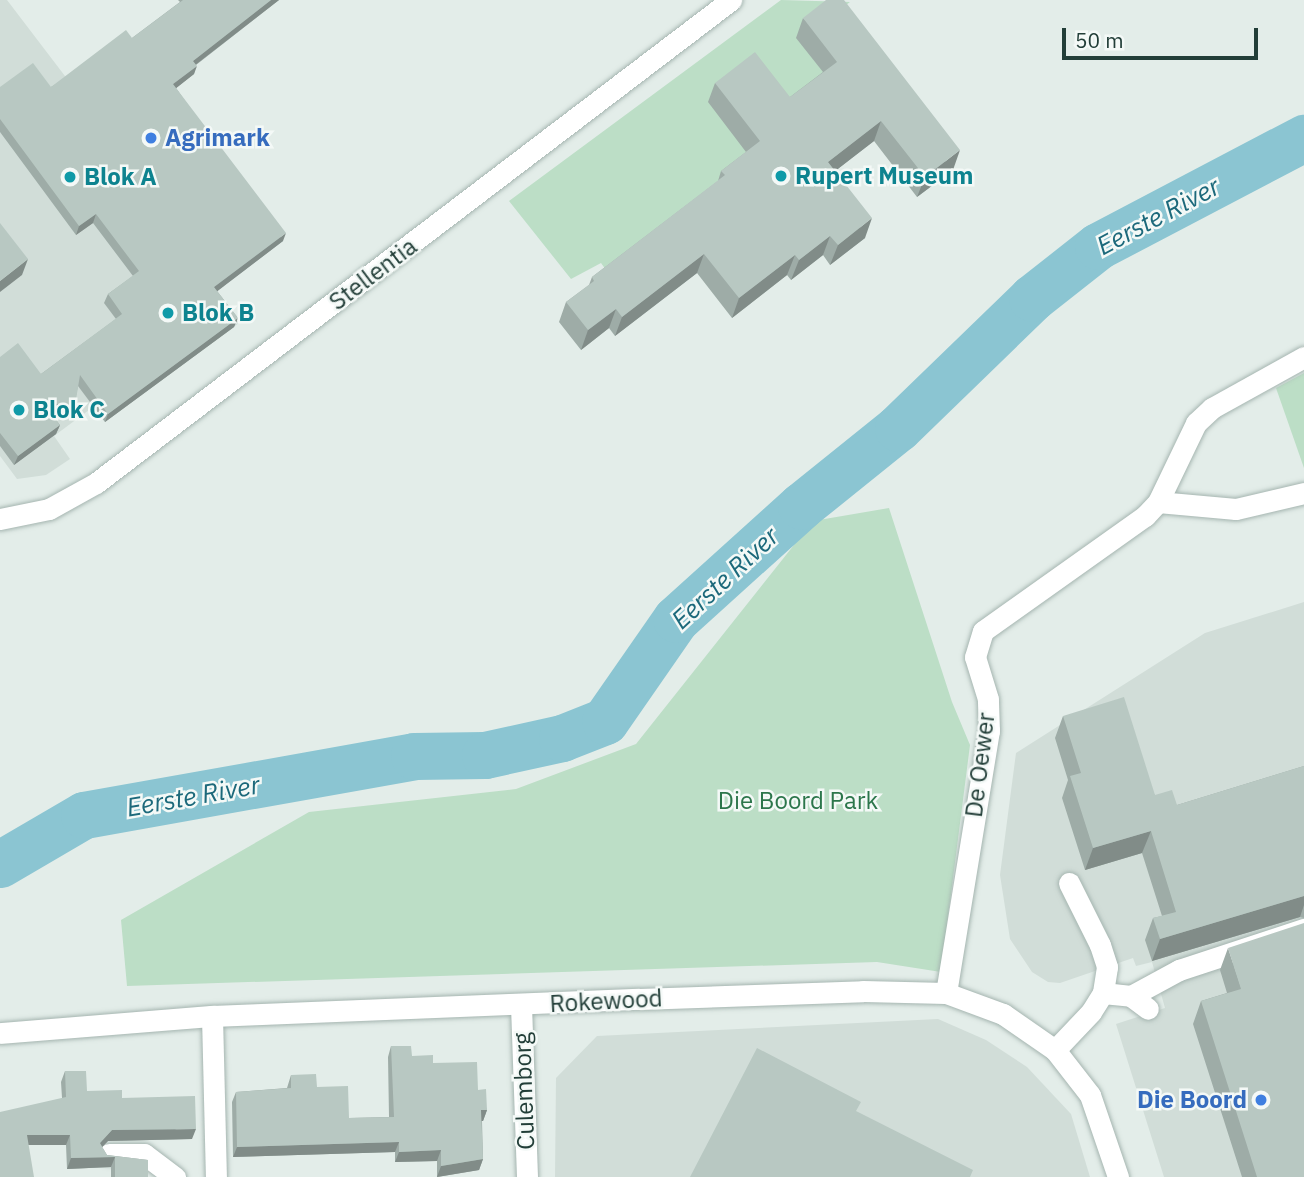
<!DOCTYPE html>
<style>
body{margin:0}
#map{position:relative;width:1304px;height:1177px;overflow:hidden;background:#e3ede9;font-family:"IBM Plex Sans",sans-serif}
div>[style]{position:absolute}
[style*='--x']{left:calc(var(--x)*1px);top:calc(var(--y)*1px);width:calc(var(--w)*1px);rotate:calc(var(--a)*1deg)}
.built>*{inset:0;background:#d1ddd8}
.green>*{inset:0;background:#bcdec6}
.river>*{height:47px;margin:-23.5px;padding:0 23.5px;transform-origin:23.5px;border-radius:23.5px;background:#8bc5d2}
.roads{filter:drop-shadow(0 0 2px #a5b5b0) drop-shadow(0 0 2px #a5b5b0)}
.minor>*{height:21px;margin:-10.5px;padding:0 10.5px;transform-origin:10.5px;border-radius:10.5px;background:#fff}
.wall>*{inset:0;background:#9eaca7}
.shaded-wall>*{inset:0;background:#818c88}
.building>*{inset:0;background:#b8c8c2}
.dots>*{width:19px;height:19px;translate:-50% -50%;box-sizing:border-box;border:4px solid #f4f9f7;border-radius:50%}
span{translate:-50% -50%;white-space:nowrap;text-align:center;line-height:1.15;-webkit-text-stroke:5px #f4f9f7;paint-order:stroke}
.shop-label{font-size:24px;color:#366cbe;font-weight:700}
.left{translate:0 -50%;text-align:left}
.right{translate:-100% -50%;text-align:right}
.culture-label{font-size:24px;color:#0d838f;font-weight:700}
.street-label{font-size:24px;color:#223e38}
.park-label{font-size:24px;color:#2c764b}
.water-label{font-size:26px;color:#1c697b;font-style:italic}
.scale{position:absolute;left:1062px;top:28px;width:196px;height:32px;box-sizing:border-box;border:4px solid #223e38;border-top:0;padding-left:9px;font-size:21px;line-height:24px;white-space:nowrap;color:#223e38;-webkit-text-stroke:5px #f4f9f7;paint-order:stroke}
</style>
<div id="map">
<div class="built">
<div style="clip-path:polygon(0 0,7px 0,68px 80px,158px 218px,239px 323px,105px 422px,93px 407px,54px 436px,70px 459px,46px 475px,17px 479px,0 456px)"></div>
<div style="clip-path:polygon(1304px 602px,1304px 1177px,1164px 1177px,1116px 1024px,1165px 1008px,1152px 962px,1136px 966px,1133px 958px,1060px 983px,1048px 982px,1032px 972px,1010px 939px,1000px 875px,1016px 753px,1205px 633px)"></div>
<div style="clip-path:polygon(938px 1019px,986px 1040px,1027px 1067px,1071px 1114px,1090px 1177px,555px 1177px,556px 1078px,597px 1036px)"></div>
</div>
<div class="green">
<div style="clip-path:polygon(781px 0,850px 2px,833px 15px,830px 81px,753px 160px,611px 277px,601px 263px,571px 279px,509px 201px)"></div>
<div style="clip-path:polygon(1304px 373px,1304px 468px,1276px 388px)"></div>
<div style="clip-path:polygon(889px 508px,952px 702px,970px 745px,941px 972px,877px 962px,127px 986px,121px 920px,309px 812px,516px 789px,636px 744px,813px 521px)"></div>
</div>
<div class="river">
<div style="--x:0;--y:864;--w:97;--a:-30.3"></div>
<div style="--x:84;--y:815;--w:335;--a:-10.1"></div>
<div style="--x:414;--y:756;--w:71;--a:-0.8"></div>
<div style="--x:485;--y:755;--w:79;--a:-12.4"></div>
<div style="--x:562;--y:738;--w:46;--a:-21.6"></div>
<div style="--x:605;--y:721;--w:124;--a:-55.2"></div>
<div style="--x:676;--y:619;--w:169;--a:-42.1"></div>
<div style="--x:801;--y:506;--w:124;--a:-38.8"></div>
<div style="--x:898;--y:428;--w:187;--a:-44.1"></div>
<div style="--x:1032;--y:298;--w:84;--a:-38.2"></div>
<div style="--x:1098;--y:246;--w:233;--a:-27.7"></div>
</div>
<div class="roads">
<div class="minor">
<div style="--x:1158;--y:502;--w:78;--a:5.1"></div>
<div style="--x:1236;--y:509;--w:70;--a:-13.2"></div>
<div style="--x:0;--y:519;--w:50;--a:-11.5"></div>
<div style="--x:49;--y:509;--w:54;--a:-29"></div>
<div style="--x:96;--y:483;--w:798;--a:-37.26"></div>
<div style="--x:1069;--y:883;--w:69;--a:63.4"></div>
<div style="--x:1100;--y:945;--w:23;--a:72"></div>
<div style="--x:1107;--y:967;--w:26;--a:99"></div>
<div style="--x:946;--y:993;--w:266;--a:-80.7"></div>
<div style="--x:989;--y:731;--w:32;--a:-92"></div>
<div style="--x:988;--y:699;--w:44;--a:-107.2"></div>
<div style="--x:975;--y:657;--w:27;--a:-73"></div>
<div style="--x:983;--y:631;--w:199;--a:-35.4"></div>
<div style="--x:1145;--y:516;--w:19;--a:-47"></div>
<div style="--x:1158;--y:502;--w:88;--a:-64.3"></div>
<div style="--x:1196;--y:423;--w:22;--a:-43"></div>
<div style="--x:1212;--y:408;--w:105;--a:-29"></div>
<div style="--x:1131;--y:996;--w:55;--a:-28.4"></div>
<div style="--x:1179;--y:970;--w:132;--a:-18.2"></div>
<div style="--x:521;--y:1005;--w:172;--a:88"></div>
<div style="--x:212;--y:1016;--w:161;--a:88.6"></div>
<div style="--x:0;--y:1033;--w:213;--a:-4.6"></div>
<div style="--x:212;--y:1016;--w:427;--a:-2.3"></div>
<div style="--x:639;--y:999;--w:224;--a:-2"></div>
<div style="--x:863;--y:991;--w:83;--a:1.4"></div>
<div style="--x:946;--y:993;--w:61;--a:20.2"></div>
<div style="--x:1003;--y:1014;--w:63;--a:34.7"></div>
<div style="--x:1055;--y:1050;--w:57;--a:52.1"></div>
<div style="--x:1090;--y:1095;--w:87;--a:71.1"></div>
<div style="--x:1055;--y:1050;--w:52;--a:-46.5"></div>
<div style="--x:1091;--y:1012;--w:22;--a:-58"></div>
<div style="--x:1103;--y:993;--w:28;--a:6"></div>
<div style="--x:1131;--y:996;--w:21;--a:37"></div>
<div style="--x:109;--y:1154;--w:35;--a:0"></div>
<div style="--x:144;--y:1154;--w:39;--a:37"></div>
</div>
</div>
<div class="wall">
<div style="clip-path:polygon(178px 0,279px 0,196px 65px,194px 74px,176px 88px,283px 241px,217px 291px,238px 318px,234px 327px,105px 422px,78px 386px,72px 415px,50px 412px,60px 425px,56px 434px,14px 465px,0 446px,0 357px,41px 374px,116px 319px,104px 303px,108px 294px,133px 276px,93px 223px,76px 235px,0 132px,0 87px,51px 87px,132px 38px,180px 2px)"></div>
<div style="clip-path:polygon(803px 18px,953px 170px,917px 197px,874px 141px,835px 171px,865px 238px,830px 265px,823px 255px,791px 280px,787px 275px,732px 318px,697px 273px,615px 336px,609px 328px,581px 350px,559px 322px,566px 302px,589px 285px,592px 277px,718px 181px,721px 171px,746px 152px,708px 102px,715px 83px,790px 97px,823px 72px,796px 38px)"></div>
<div style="clip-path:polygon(1063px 716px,1155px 795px,1177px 805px,1304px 766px,1304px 918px,1300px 917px,1152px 961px,1145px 940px,1153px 918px,1162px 916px,1142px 853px,1085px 870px,1062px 798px,1068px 780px,1055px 738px)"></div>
<div style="clip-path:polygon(1228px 948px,1304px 1177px,1242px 1177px,1193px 1024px,1201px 1001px,1227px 993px,1220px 970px)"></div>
<div style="clip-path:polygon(391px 1046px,412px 1056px,433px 1063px,478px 1090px,487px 1110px,483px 1121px,482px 1121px,483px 1159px,479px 1170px,437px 1177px,437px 1161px,395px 1162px,395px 1152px,233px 1157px,232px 1102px,236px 1092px,287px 1088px,291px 1075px,317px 1087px,349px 1118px,389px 1117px,388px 1057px)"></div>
<div style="clip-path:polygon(65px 1071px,87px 1091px,122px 1098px,192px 1139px,108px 1141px,102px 1147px,107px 1155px,148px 1160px,148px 1177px,111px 1177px,111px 1167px,67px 1169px,66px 1145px,28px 1145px,0 1177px,62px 1098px,61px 1082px)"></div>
</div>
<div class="shaded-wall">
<div style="clip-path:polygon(271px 0,279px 0,190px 69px,193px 61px)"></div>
<div style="clip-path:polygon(197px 66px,194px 74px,170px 93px,173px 84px)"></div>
<div style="clip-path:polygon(881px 121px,874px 141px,821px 182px,828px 162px)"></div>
<div style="clip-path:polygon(960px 150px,953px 170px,917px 197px,925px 177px)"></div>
<div style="clip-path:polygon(96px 214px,93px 223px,76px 235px,79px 226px)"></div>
<div style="clip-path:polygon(872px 218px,865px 238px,830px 265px,838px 245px)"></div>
<div style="clip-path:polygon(286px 233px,283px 241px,211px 296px,214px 287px)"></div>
<div style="clip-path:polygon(830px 236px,823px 255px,791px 280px,799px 260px)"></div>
<div style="clip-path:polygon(704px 254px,697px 273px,615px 336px,622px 317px)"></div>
<div style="clip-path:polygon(795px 255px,787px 275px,732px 318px,739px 298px)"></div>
<div style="clip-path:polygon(28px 259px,22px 275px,0 292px,0 281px)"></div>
<div style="clip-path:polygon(616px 309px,609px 328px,581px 350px,588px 330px)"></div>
<div style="clip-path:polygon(238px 318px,234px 327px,105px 422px,108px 414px)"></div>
<div style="clip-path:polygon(42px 402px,75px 406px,72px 415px,39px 411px)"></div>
<div style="clip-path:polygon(60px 425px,56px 434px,14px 465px,18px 456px)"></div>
<div style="clip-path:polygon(1151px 831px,1142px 853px,1085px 870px,1093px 848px)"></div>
<div style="clip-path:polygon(1304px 896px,1304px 905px,1300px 917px,1152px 961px,1160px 939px)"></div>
<div style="clip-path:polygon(481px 1110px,487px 1110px,483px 1121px,477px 1121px)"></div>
<div style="clip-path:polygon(196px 1129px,192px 1139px,108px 1141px,96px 1153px,100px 1143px,112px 1130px)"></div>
<div style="clip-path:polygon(27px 1135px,70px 1135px,66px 1145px,23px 1145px)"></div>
<div style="clip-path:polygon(399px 1142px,395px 1152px,233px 1157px,237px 1147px)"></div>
<div style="clip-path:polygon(441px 1150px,437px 1161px,395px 1162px,399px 1152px)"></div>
<div style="clip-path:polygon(115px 1157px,111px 1167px,67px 1169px,71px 1158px)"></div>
<div style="clip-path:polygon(483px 1159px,479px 1170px,437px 1177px,441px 1166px)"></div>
</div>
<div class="building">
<div style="clip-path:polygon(183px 0,271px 0,193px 61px,197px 66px,173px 84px,286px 233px,214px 287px,238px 318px,108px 414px,80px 375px,75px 406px,42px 402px,60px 425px,18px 456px,0 433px,0 357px,18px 343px,41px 374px,122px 314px,108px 294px,139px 271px,96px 214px,79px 226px,0 119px,0 87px,33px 63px,51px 87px,126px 30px,132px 38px)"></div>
<div style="clip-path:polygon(826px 0,844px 0,960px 150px,925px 177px,881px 121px,828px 162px,872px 218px,838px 245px,830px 236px,799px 260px,795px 255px,739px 298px,704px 254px,622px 317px,616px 309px,588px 330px,566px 302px,594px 281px,592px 277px,725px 175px,721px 171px,760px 141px,715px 83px,755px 52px,790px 97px,837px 62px,803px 18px)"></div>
<div style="clip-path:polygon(0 223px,28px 259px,0 281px)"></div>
<div style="clip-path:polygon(1124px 697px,1155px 795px,1172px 790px,1177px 805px,1304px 766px,1304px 896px,1160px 939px,1153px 918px,1176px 912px,1151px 831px,1093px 848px,1070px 776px,1081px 773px,1063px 716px)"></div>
<div style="clip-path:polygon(1304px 923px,1304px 1177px,1257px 1177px,1201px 1001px,1241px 989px,1228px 948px)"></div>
<div style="clip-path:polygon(391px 1046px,411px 1046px,412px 1056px,433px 1055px,433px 1063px,477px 1062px,478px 1090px,486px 1089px,487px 1110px,481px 1110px,483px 1159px,441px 1166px,441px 1150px,399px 1152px,399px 1142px,237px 1147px,236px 1092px,291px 1088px,291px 1075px,316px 1074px,317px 1087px,348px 1086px,349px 1118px,394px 1117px)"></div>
<div style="clip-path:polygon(757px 1048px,861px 1102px,856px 1111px,973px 1170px,970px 1177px,690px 1177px)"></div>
<div style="clip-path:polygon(65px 1071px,86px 1071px,87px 1091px,122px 1090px,122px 1098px,195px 1096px,196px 1129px,112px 1130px,100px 1143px,107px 1155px,148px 1160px,148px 1177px,115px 1177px,115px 1157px,71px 1158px,70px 1135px,27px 1135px,34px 1177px,0 1177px,0 1112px,66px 1097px)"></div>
</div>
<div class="dots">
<div style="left:151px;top:138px;background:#3f7fe0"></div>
<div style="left:781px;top:176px;background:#0f9aa8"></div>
<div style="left:70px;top:177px;background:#0f9aa8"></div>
<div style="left:168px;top:313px;background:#0f9aa8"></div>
<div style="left:19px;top:410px;background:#0f9aa8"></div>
<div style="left:1261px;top:1100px;background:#3f7fe0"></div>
</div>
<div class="shop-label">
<span class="left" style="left:165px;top:138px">Agrimark</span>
<span class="right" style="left:1247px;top:1100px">Die Boord</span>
</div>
<div class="culture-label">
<span class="left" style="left:795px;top:176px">Rupert Museum</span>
<span class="left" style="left:84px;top:177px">Blok A</span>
<span class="left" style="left:182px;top:313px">Blok B</span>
<span class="left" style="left:33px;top:410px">Blok C</span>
</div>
<div class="street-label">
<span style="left:373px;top:274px;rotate:-37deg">Stellentia</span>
<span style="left:980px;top:765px;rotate:-83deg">De Oewer</span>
<span style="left:606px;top:1001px;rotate:-3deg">Rokewood</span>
<span style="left:524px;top:1091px;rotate:-92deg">Culemborg</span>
</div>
<div class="park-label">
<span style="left:798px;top:801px">Die Boord Park</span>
</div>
<div class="water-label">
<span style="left:1158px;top:216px;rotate:-28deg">Eerste River</span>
<span style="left:725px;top:578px;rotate:-43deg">Eerste River</span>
<span style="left:193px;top:796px;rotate:-10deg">Eerste River</span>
</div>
<div class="scale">50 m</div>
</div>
